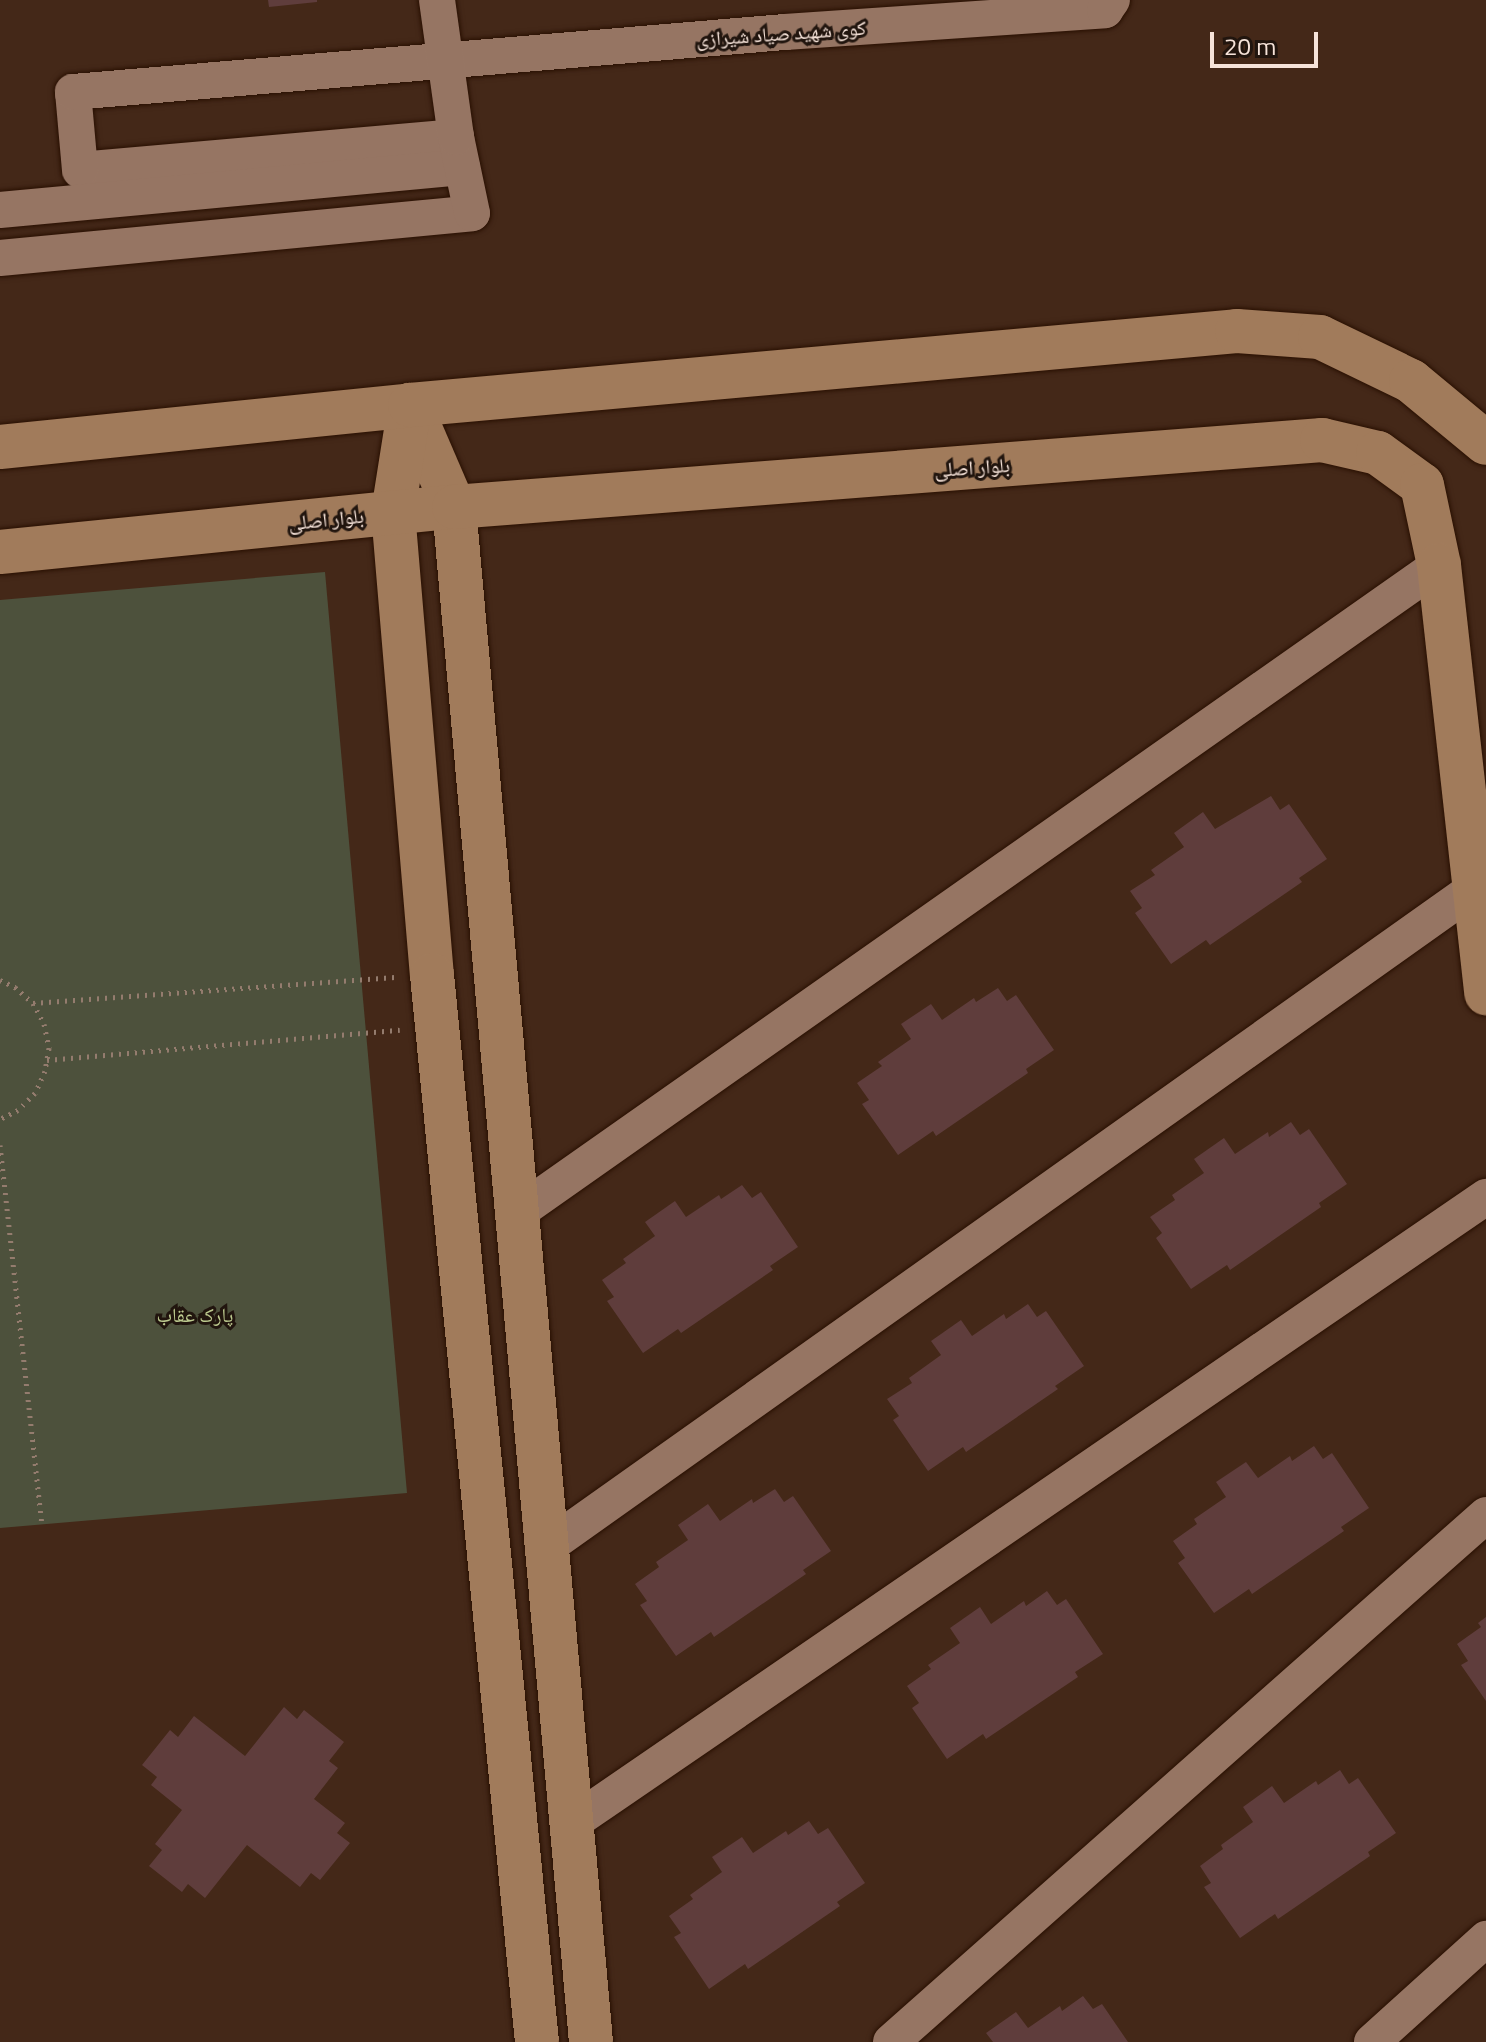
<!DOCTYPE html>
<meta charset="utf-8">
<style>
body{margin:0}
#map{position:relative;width:1486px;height:2042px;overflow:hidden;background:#442818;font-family:"Titillium Web","Noto Naskh Arabic",sans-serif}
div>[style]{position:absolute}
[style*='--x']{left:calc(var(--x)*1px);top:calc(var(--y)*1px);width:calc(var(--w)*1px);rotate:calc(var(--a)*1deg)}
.green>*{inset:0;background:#4d513c}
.building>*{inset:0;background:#5f3d3c}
.path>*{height:5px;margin-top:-2.5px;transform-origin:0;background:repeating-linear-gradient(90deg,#947c6e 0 2px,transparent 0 8px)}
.roads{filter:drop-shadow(0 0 2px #291002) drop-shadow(0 0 2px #291002)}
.street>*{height:36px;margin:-18px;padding:0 18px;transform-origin:18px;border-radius:18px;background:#967563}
.secondary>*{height:44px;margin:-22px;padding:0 22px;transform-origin:22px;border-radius:22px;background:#a17b5b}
span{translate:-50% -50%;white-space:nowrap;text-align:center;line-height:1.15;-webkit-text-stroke:6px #21150e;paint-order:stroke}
.street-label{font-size:20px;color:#f6e3d9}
.park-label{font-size:20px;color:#bdca8f}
.scale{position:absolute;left:1210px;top:32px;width:108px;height:36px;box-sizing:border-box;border:4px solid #f6e3d9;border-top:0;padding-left:10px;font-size:24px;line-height:28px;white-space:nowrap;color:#f6e3d9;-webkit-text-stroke:6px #21150e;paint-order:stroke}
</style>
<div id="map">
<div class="green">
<div style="clip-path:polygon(325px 572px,407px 1493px,0 1528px,0 600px)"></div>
</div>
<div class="building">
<div style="clip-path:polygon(268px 0,317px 0,317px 2px,269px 7px)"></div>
<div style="clip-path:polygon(1271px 796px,1280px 810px,1289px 804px,1327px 859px,1299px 878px,1302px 882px,1210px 945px,1206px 940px,1171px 964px,1135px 913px,1142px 908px,1130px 891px,1155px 875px,1151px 870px,1184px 847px,1174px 833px,1203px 812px,1215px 829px)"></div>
<div style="clip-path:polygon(998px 988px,1007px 1001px,1016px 995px,1054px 1050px,1026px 1069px,1028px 1073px,936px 1136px,933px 1131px,898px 1155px,862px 1104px,869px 1100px,857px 1083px,882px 1066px,878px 1062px,911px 1039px,901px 1024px,931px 1004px,942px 1020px,974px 998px,976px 1002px)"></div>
<div style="clip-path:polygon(1291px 1122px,1300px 1135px,1309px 1129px,1347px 1184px,1319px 1203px,1321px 1207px,1230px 1270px,1227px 1265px,1191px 1289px,1156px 1238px,1162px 1233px,1150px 1217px,1175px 1200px,1172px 1195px,1204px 1173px,1194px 1159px,1224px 1138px,1235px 1154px,1268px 1132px,1269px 1137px)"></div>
<div style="clip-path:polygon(742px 1185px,752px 1198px,761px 1192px,798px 1247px,770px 1266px,773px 1270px,681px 1333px,678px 1329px,643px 1353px,607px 1301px,614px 1297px,602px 1280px,626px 1263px,623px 1259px,655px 1236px,645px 1222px,675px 1201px,686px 1217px,719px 1195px,721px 1199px)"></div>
<div style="clip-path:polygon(1028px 1304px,1037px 1317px,1046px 1311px,1084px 1366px,1055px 1386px,1058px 1389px,966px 1452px,963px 1447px,928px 1471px,893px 1420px,899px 1416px,887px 1399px,912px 1383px,909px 1378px,941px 1355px,931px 1341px,961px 1320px,972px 1336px,1004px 1314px,1006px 1319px)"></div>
<div style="clip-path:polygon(1314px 1446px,1323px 1459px,1332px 1453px,1369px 1508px,1341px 1527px,1344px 1531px,1252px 1594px,1249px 1589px,1214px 1613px,1178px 1563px,1185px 1558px,1173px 1541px,1197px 1524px,1194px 1519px,1226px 1497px,1216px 1482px,1246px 1462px,1258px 1478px,1290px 1456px,1292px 1461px)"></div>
<div style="clip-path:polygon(775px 1489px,784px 1502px,793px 1496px,831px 1551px,803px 1570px,806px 1574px,714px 1637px,711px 1632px,676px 1656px,640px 1605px,647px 1601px,635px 1584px,659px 1567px,656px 1562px,688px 1540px,678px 1525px,708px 1504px,720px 1521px,752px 1499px,753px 1503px)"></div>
<div style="clip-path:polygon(1047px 1591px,1057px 1605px,1066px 1599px,1103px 1654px,1075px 1672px,1078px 1677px,986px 1739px,983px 1734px,947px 1759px,912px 1708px,919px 1703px,907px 1686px,931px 1669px,928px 1665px,960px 1643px,950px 1628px,980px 1607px,991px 1624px,1024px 1601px,1026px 1606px)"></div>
<div style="clip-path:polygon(1486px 1617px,1486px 1701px,1461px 1665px,1468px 1661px,1457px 1644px,1481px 1627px,1478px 1623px)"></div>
<div style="clip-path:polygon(284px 1707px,297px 1719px,304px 1710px,344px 1742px,329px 1761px,338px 1768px,314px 1799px,345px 1823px,337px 1833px,350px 1843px,320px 1880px,311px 1873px,300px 1887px,247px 1845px,205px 1898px,188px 1884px,182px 1892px,149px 1866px,162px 1850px,155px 1844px,182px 1810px,151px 1785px,157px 1777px,142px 1765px,170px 1730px,178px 1737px,194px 1716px,245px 1756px)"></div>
<div style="clip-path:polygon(1340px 1770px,1349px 1784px,1358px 1778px,1396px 1833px,1368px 1852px,1370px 1856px,1278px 1919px,1275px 1914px,1240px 1938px,1204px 1887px,1211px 1883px,1200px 1866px,1223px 1849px,1221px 1845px,1253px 1822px,1243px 1807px,1272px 1786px,1284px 1803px,1316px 1781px,1318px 1785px)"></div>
<div style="clip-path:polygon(809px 1821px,818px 1834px,828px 1828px,865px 1883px,837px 1902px,840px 1906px,748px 1969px,745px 1964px,709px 1989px,674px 1937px,681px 1933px,669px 1916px,693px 1899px,690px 1895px,722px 1872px,712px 1857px,742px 1837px,753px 1853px,786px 1831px,788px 1835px)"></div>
<div style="clip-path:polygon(1083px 1996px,1093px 2009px,1102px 2004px,1128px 2042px,993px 2042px,986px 2033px,1016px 2012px,1028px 2028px,1060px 2006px,1062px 2011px)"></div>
</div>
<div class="path">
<div style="--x:0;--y:980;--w:17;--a:25"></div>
<div style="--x:15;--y:987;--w:24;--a:42"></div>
<div style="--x:33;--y:1003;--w:24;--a:62"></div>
<div style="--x:44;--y:1024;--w:25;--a:78"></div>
<div style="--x:49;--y:1048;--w:23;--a:100"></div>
<div style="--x:45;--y:1071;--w:24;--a:114"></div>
<div style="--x:35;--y:1093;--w:24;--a:135"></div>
<div style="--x:18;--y:1110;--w:20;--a:153"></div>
<div style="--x:33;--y:1003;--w:363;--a:-4.1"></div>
<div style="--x:47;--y:1060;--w:354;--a:-4.9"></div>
<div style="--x:0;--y:1145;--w:381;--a:83.7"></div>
</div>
<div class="roads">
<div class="street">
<div style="--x:456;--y:137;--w:377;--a:175"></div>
<div style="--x:80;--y:170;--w:78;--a:-95.1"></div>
<div style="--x:73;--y:92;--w:715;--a:-4.82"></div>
<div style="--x:785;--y:32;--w:321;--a:-3.9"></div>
<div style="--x:1105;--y:10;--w:12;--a:-55"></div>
<div style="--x:0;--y:210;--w:464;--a:-5.3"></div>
<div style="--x:0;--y:258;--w:474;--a:-5.4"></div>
<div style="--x:472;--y:213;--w:78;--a:-101.9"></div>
<div style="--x:456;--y:137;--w:138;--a:-97.9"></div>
<div style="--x:517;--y:1213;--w:1127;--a:-35.1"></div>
<div style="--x:547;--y:1547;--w:1138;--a:-35.38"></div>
<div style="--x:572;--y:1823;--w:1108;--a:-34.41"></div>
<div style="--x:891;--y:2042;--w:795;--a:-41.53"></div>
<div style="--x:1372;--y:2042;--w:154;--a:-42.1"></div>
</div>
<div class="secondary">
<div style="--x:410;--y:405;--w:111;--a:66.7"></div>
<div style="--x:454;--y:507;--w:1541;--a:84.9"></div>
<div style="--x:410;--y:405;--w:108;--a:99"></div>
<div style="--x:393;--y:512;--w:465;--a:85.2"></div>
<div style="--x:432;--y:975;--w:1072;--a:84.38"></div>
<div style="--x:0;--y:447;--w:412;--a:-5.8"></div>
<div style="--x:410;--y:405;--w:830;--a:-5.11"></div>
<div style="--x:1237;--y:331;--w:83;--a:4.1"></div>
<div style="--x:1320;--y:337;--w:101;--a:25.8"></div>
<div style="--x:1411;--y:381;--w:97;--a:39.6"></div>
<div style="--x:0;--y:552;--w:456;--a:-5.7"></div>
<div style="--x:454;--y:507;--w:871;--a:-4.41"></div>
<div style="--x:1322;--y:440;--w:57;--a:13.1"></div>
<div style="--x:1378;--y:453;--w:54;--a:36"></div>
<div style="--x:1422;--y:485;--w:82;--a:78"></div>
<div style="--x:1439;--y:565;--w:431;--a:83.7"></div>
</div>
</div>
<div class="street-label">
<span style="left:781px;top:33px;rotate:-4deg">کوی شهید صیاد شیرازی</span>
<span style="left:972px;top:467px;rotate:-4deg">بلوار اصلی</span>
<span style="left:326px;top:519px;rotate:-6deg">بلوار اصلی</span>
</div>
<div class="park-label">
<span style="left:195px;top:1314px">پارک عقاب</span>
</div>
<div class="scale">20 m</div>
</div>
